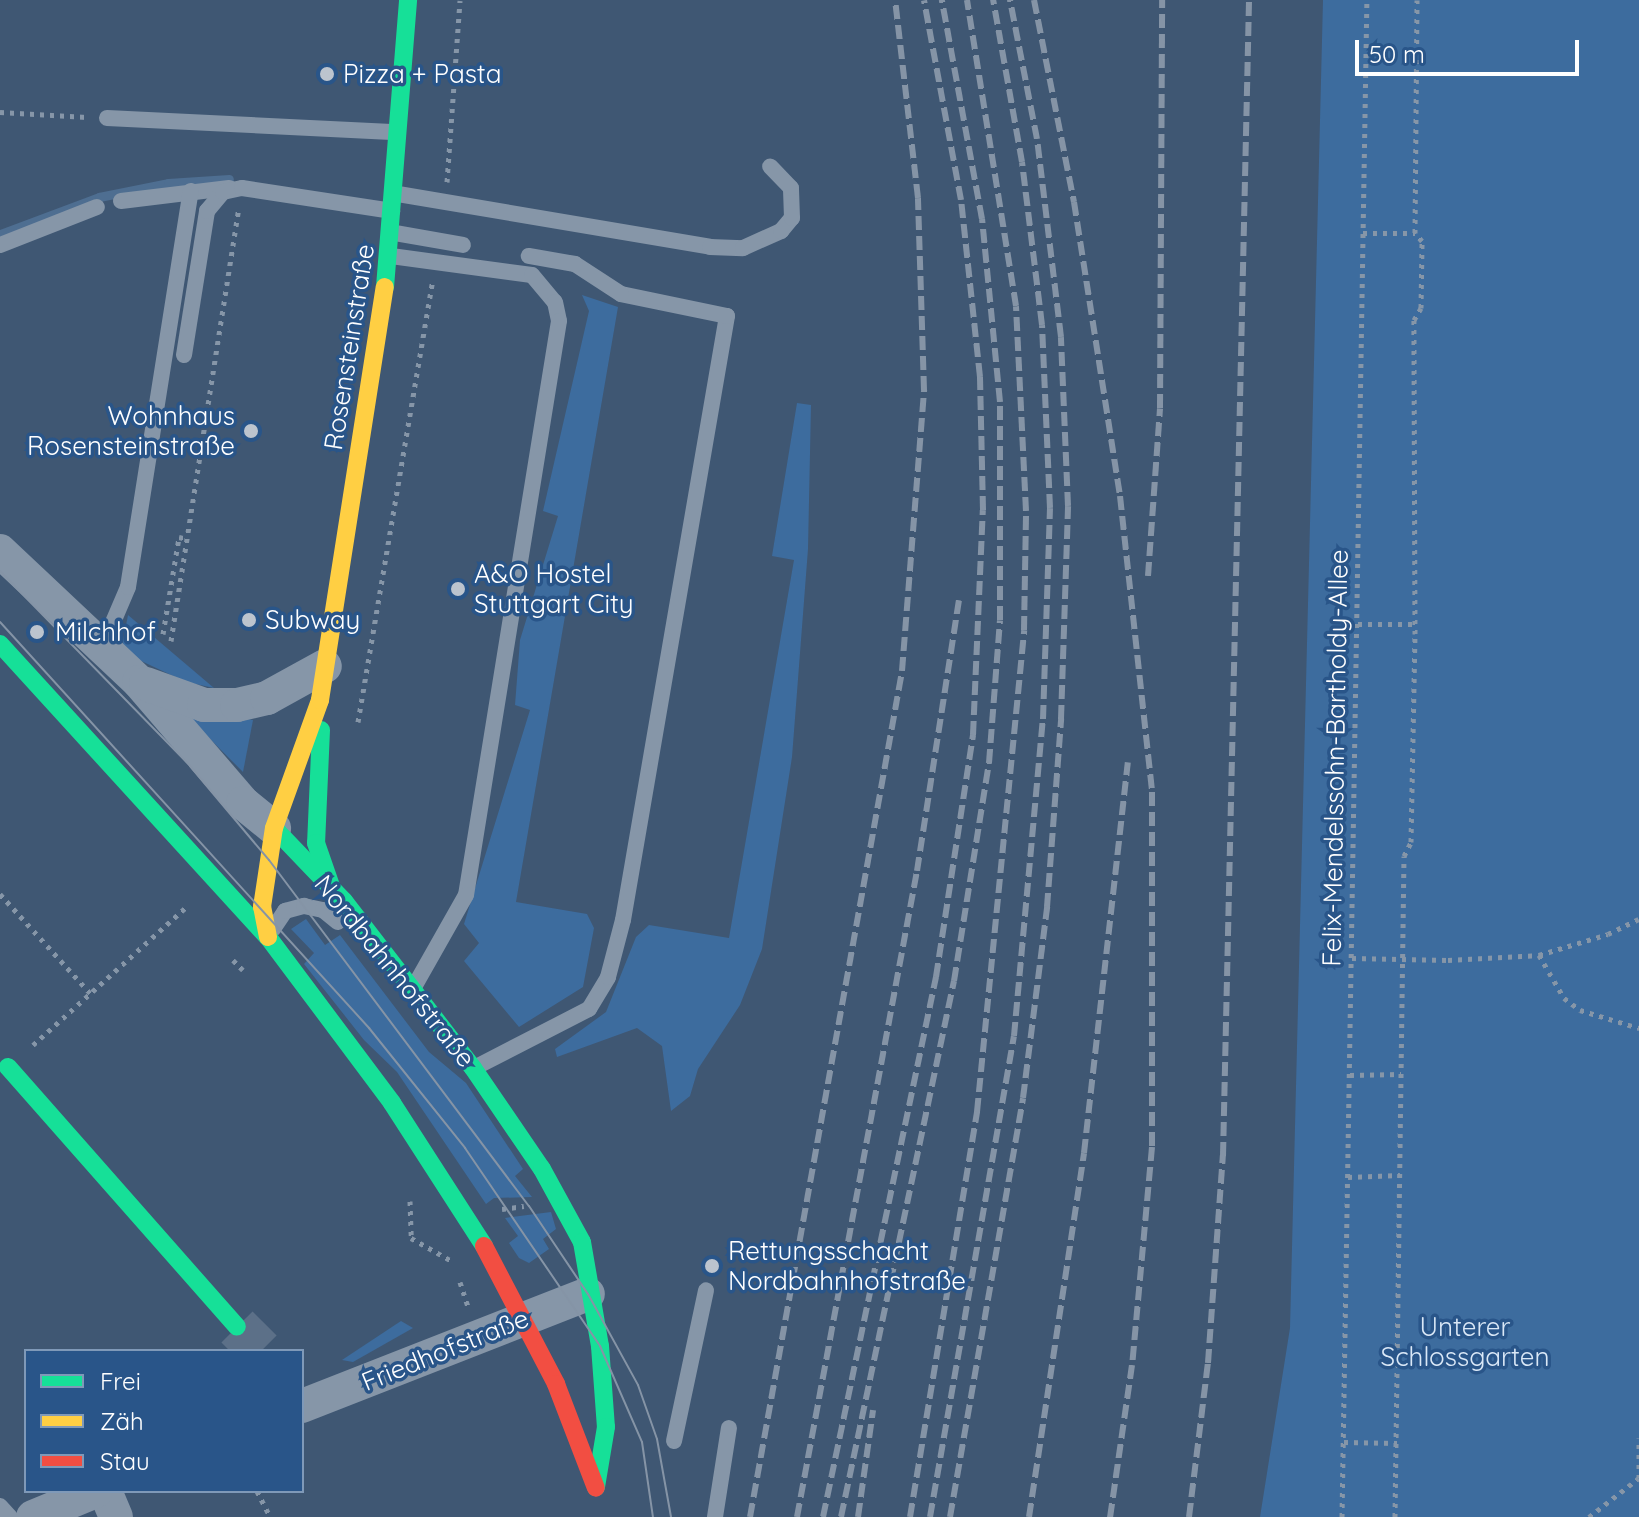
<!DOCTYPE html>
<meta charset="utf-8">
<style>
body{margin:0}
#map{position:relative;width:1639px;height:1517px;overflow:hidden;background:#3f5773;font-family:Quicksand,sans-serif}
div>[style]{position:absolute}
[style*='--x']{left:calc(var(--x)*1px);top:calc(var(--y)*1px);width:calc(var(--w)*1px);rotate:calc(var(--a)*1deg)}
.green>*{inset:0;background:#3d6c9e}
.stream>*{height:9px;margin:-4.5px;padding:0 4.5px;transform-origin:4.5px;border-radius:4.5px;background:#4e6e91}
.secondary-tunnel>*{height:44px;margin-top:-22px;transform-origin:0;background:repeating-linear-gradient(90deg,#5c7088 0 44px,transparent 0 66px)}
.path>*{height:5px;margin-top:-2.5px;transform-origin:0;background:repeating-linear-gradient(90deg,#8696a8 0 4px,transparent 0 10px)}
.lane>*{height:16px;margin:-8px;padding:0 8px;transform-origin:8px;border-radius:8px;background:#8696a8}
.street>*{height:34px;margin:-17px;padding:0 17px;transform-origin:17px;border-radius:17px;background:#8696a8}
.fast>*{height:18px;margin:-9px;padding:0 9px;transform-origin:9px;border-radius:9px;background:#16e098}
.slow>*{height:18px;margin:-9px;padding:0 9px;transform-origin:9px;border-radius:9px;background:#ffcf43}
.jam>*{height:18px;margin:-9px;padding:0 9px;transform-origin:9px;border-radius:9px;background:#f24e42}
.tram>*{height:2px;margin:-1px;padding:0 1px;transform-origin:1px;border-radius:1px;background:#8594a6}
.rail>*{height:6px;margin-top:-3px;transform-origin:0;background:repeating-linear-gradient(90deg,#8594a6 0 14px,transparent 0 20px)}
.dots>*{width:22px;height:22px;translate:-50% -50%;box-sizing:border-box;border:4px solid #295589;border-radius:50%}
span{translate:-50% -50%;white-space:nowrap;text-align:center;line-height:1.15;-webkit-text-stroke:7px #295589;paint-order:stroke}
.poi-label{font-size:26px;color:#fff}
.left{translate:0 -50%;text-align:left}
.right{translate:-100% -50%;text-align:right}
.street-label{font-size:26px;color:#fff}
.park-label{font-size:26px;color:#dae8f7}
.legend{position:absolute;left:24px;top:1349px;width:280px;height:144px;box-sizing:border-box;background:#295589;border:2px solid #7f99b8;margin:0;padding:10px 14px;list-style:none;font-size:24px;color:#fff}
.legend li{display:flex;align-items:center;gap:16px;height:40px}
.legend b{width:40px;border:2px solid #7f99b8}
.scale{position:absolute;left:1355px;top:40px;width:224px;height:36px;box-sizing:border-box;border:4px solid #fff;border-top:0;padding-left:10px;font-size:24px;line-height:28px;white-space:nowrap;color:#fff;-webkit-text-stroke:6px #295589;paint-order:stroke}
</style>
<div id="map">
<div class="green">
<div style="clip-path:polygon(1323px 0,1639px 0,1639px 1517px,1260px 1517px,1290px 1328px)"></div>
<div style="clip-path:polygon(582px 295px,618px 307px,516px 902px,587px 914px,594px 928px,583px 987px,519px 1027px,464px 961px,479px 943px,464px 924px,530px 710px,515px 705px,520px 640px,558px 516px,543px 511px,589px 311px)"></div>
<div style="clip-path:polygon(797px 403px,811px 405px,808px 549px,792px 757px,762px 949px,740px 1005px,698px 1069px,690px 1096px,671px 1111px,662px 1046px,637px 1028px,557px 1057px,555px 1049px,606px 1012px,636px 937px,649px 925px,729px 938px,794px 560px,772px 556px)"></div>
<div style="clip-path:polygon(128px 615px,214px 688px,186px 682px,137px 659px,122px 646px)"></div>
<div style="clip-path:polygon(179px 708px,253px 720px,243px 772px)"></div>
<div style="clip-path:polygon(306px 919px,325px 945px,340px 935px,429px 1052px,466px 1083px,523px 1169px,515px 1176px,532px 1197px,494px 1198px,486px 1204px,397px 1072px,364px 1040px,304px 964px,314px 953px,291px 929px)"></div>
<div style="clip-path:polygon(551px 1212px,556px 1229px,543px 1239px,549px 1249px,529px 1263px,519px 1258px,509px 1243px,518px 1236px,505px 1218px)"></div>
<div style="clip-path:polygon(401px 1321px,413px 1328px,353px 1362px,342px 1360px)"></div>
</div>
<div class="stream">
<div style="--x:0;--y:234;--w:106;--a:-20.5"></div>
<div style="--x:99;--y:197;--w:70;--a:-11.5"></div>
<div style="--x:168;--y:183;--w:61;--a:-3.8"></div>
</div>
<div class="secondary-tunnel">
<div style="--x:237;--y:1327;--w:34;--a:45"></div>
</div>
<div class="path">
<div style="--x:0;--y:112;--w:87;--a:3.3"></div>
<div style="--x:447;--y:182;--w:182;--a:-85.9"></div>
<div style="--x:1363;--y:233;--w:52;--a:0"></div>
<div style="--x:1358;--y:624;--w:54;--a:0"></div>
<div style="--x:163;--y:634;--w:98;--a:-80.6"></div>
<div style="--x:179;--y:537;--w:8;--a:14"></div>
<div style="--x:171;--y:641;--w:437;--a:-81.1"></div>
<div style="--x:358;--y:722;--w:445;--a:-80.4"></div>
<div style="--x:0;--y:894;--w:134;--a:47.7"></div>
<div style="--x:1539;--y:955;--w:50;--a:59.8"></div>
<div style="--x:1564;--y:998;--w:20;--a:37"></div>
<div style="--x:1580;--y:1010;--w:62;--a:17"></div>
<div style="--x:1352;--y:958;--w:96;--a:1.2"></div>
<div style="--x:1448;--y:960;--w:91;--a:-3.1"></div>
<div style="--x:1539;--y:955;--w:72;--a:-16.9"></div>
<div style="--x:1608;--y:934;--w:34;--a:-26"></div>
<div style="--x:233;--y:960;--w:14;--a:45"></div>
<div style="--x:33;--y:1045;--w:206;--a:-42"></div>
<div style="--x:1350;--y:1075;--w:51;--a:-1.1"></div>
<div style="--x:1348;--y:1177;--w:52;--a:-2.2"></div>
<div style="--x:410;--y:1201;--w:37;--a:88"></div>
<div style="--x:411;--y:1238;--w:45;--a:29.4"></div>
<div style="--x:502;--y:1209;--w:22;--a:-8"></div>
<div style="--x:460;--y:1282;--w:29;--a:72"></div>
<div style="--x:1344;--y:1442;--w:53;--a:1.1"></div>
<div style="--x:1639;--y:1478;--w:40;--a:-90"></div>
<div style="--x:257;--y:1491;--w:29;--a:63"></div>
<div style="--x:1342;--y:1517;--w:1517;--a:-89.06"></div>
<div style="--x:1395;--y:1517;--w:661;--a:-89.22"></div>
<div style="--x:1404;--y:856;--w:16;--a:-63"></div>
<div style="--x:1411;--y:842;--w:208;--a:-88.9"></div>
<div style="--x:1415;--y:634;--w:314;--a:-90.2"></div>
<div style="--x:1414;--y:320;--w:14;--a:-60"></div>
<div style="--x:1421;--y:308;--w:67;--a:-89.1"></div>
<div style="--x:1422;--y:241;--w:11;--a:-131"></div>
<div style="--x:1415;--y:233;--w:233;--a:-89.5"></div>
<div style="--x:1589;--y:1517;--w:63;--a:-38"></div>
</div>
<div class="lane">
<div style="--x:107;--y:118;--w:290;--a:2.8"></div>
<div style="--x:398;--y:194;--w:316;--a:9.6"></div>
<div style="--x:710;--y:247;--w:33;--a:2"></div>
<div style="--x:743;--y:248;--w:42;--a:-24.1"></div>
<div style="--x:781;--y:231;--w:17;--a:-50"></div>
<div style="--x:792;--y:218;--w:30;--a:-92"></div>
<div style="--x:791;--y:188;--w:30;--a:-134"></div>
<div style="--x:121;--y:201;--w:109;--a:-6.9"></div>
<div style="--x:395;--y:233;--w:69;--a:10"></div>
<div style="--x:0;--y:245;--w:104;--a:-21.4"></div>
<div style="--x:391;--y:256;--w:142;--a:7.7"></div>
<div style="--x:532;--y:275;--w:35;--a:50"></div>
<div style="--x:555;--y:302;--w:19;--a:78"></div>
<div style="--x:559;--y:321;--w:581;--a:99.2"></div>
<div style="--x:466;--y:895;--w:106;--a:119.5"></div>
<div style="--x:184;--y:355;--w:146;--a:-80.9"></div>
<div style="--x:207;--y:211;--w:25;--a:-50"></div>
<div style="--x:223;--y:192;--w:19;--a:-12"></div>
<div style="--x:242;--y:188;--w:152;--a:8.7"></div>
<div style="--x:102;--y:648;--w:66;--a:-66.9"></div>
<div style="--x:128;--y:587;--w:401;--a:-81"></div>
<div style="--x:273;--y:929;--w:22;--a:-56"></div>
<div style="--x:285;--y:911;--w:20;--a:-15"></div>
<div style="--x:304;--y:906;--w:19;--a:12"></div>
<div style="--x:323;--y:910;--w:19;--a:39"></div>
<div style="--x:476;--y:1067;--w:127;--a:-27.2"></div>
<div style="--x:589;--y:1009;--w:37;--a:-59"></div>
<div style="--x:608;--y:977;--w:59;--a:-75.3"></div>
<div style="--x:623;--y:920;--w:613;--a:-80.23"></div>
<div style="--x:727;--y:316;--w:108;--a:-168.3"></div>
<div style="--x:621;--y:294;--w:55;--a:-146.9"></div>
<div style="--x:575;--y:264;--w:47;--a:-170.1"></div>
<div style="--x:674;--y:1441;--w:154;--a:-78"></div>
<div style="--x:0;--y:1506;--w:15;--a:48"></div>
<div style="--x:715;--y:1517;--w:90;--a:-81.1"></div>
</div>
<div class="street">
<div style="--x:0;--y:551;--w:191;--a:43.3"></div>
<div style="--x:139;--y:682;--w:160;--a:49.3"></div>
<div style="--x:243;--y:803;--w:40;--a:39"></div>
<div style="--x:146;--y:684;--w:62;--a:19.9"></div>
<div style="--x:204;--y:705;--w:33;--a:0"></div>
<div style="--x:237;--y:705;--w:31;--a:-13"></div>
<div style="--x:267;--y:698;--w:66;--a:-28.9"></div>
<div style="--x:302;--y:1406;--w:307;--a:-21.4"></div>
<div style="--x:105;--y:1491;--w:28;--a:67"></div>
<div style="--x:33;--y:1517;--w:68;--a:-22.4"></div>
</div>
<div class="fast">
<div style="--x:385;--y:287;--w:288;--a:-85.4"></div>
<div style="--x:0;--y:644;--w:397;--a:47.6"></div>
<div style="--x:268;--y:937;--w:207;--a:53.2"></div>
<div style="--x:392;--y:1103;--w:170;--a:57.2"></div>
<div style="--x:321;--y:730;--w:113;--a:92.5"></div>
<div style="--x:316;--y:843;--w:46;--a:70.8"></div>
<div style="--x:274;--y:828;--w:101;--a:46.2"></div>
<div style="--x:344;--y:901;--w:211;--a:52.3"></div>
<div style="--x:473;--y:1068;--w:122;--a:55.7"></div>
<div style="--x:542;--y:1169;--w:83;--a:61.3"></div>
<div style="--x:582;--y:1242;--w:106;--a:80.2"></div>
<div style="--x:600;--y:1346;--w:81;--a:85.8"></div>
<div style="--x:606;--y:1427;--w:61;--a:99.5"></div>
<div style="--x:8;--y:1067;--w:346;--a:48.6"></div>
</div>
<div class="slow">
<div style="--x:268;--y:937;--w:31;--a:-101"></div>
<div style="--x:262;--y:907;--w:80;--a:-81.4"></div>
<div style="--x:274;--y:828;--w:136;--a:-70.2"></div>
<div style="--x:320;--y:700;--w:418;--a:-81.1"></div>
</div>
<div class="jam">
<div style="--x:484;--y:1246;--w:156;--a:62.4"></div>
<div style="--x:556;--y:1384;--w:111;--a:69"></div>
</div>
<div class="tram">
<div style="--x:0;--y:571;--w:272;--a:45.7"></div>
<div style="--x:190;--y:766;--w:123;--a:50"></div>
<div style="--x:269;--y:860;--w:433;--a:53.1"></div>
<div style="--x:529;--y:1206;--w:106;--a:56.2"></div>
<div style="--x:588;--y:1294;--w:104;--a:61.2"></div>
<div style="--x:638;--y:1385;--w:57;--a:70.6"></div>
<div style="--x:657;--y:1439;--w:79;--a:79.8"></div>
<div style="--x:0;--y:622;--w:549;--a:47.73"></div>
<div style="--x:369;--y:1028;--w:154;--a:51.3"></div>
<div style="--x:465;--y:1148;--w:240;--a:55.7"></div>
<div style="--x:600;--y:1346;--w:105;--a:66.4"></div>
<div style="--x:642;--y:1442;--w:76;--a:81.7"></div>
</div>
<div class="rail">
<div style="--x:1034;--y:0;--w:206;--a:78.8"></div>
<div style="--x:1074;--y:202;--w:298;--a:81.1"></div>
<div style="--x:1120;--y:496;--w:298;--a:83.8"></div>
<div style="--x:1152;--y:792;--w:355;--a:90"></div>
<div style="--x:1152;--y:1147;--w:219;--a:95.2"></div>
<div style="--x:1132;--y:1365;--w:154;--a:98.2"></div>
<div style="--x:1148;--y:576;--w:168;--a:-85.9"></div>
<div style="--x:1160;--y:408;--w:408;--a:-89.7"></div>
<div style="--x:750;--y:1517;--w:860;--a:-79.81"></div>
<div style="--x:902;--y:671;--w:282;--a:-85.5"></div>
<div style="--x:924;--y:390;--w:192;--a:-91.8"></div>
<div style="--x:918;--y:198;--w:199;--a:-96.6"></div>
<div style="--x:797;--y:1517;--w:657;--a:-79.48"></div>
<div style="--x:917;--y:871;--w:274;--a:-81.2"></div>
<div style="--x:823;--y:1517;--w:552;--a:-78.18"></div>
<div style="--x:936;--y:977;--w:245;--a:-81.3"></div>
<div style="--x:973;--y:735;--w:225;--a:-87.5"></div>
<div style="--x:983;--y:510;--w:133;--a:-91.3"></div>
<div style="--x:980;--y:377;--w:178;--a:-96.1"></div>
<div style="--x:961;--y:200;--w:203;--a:-100.5"></div>
<div style="--x:841;--y:1517;--w:548;--a:-78.1"></div>
<div style="--x:954;--y:981;--w:221;--a:-80.9"></div>
<div style="--x:989;--y:763;--w:143;--a:-85.6"></div>
<div style="--x:1000;--y:620;--w:218;--a:-90"></div>
<div style="--x:1000;--y:402;--w:184;--a:-95.6"></div>
<div style="--x:982;--y:219;--w:223;--a:-100.4"></div>
<div style="--x:858;--y:1517;--w:108;--a:-82"></div>
<div style="--x:910;--y:1517;--w:411;--a:-80.6"></div>
<div style="--x:977;--y:1112;--w:484;--a:-84.4"></div>
<div style="--x:1024;--y:630;--w:119;--a:-89"></div>
<div style="--x:1026;--y:511;--w:205;--a:-92.8"></div>
<div style="--x:1016;--y:306;--w:310;--a:-99.1"></div>
<div style="--x:930;--y:1517;--w:488;--a:-80.1"></div>
<div style="--x:1014;--y:1036;--w:318;--a:-84.8"></div>
<div style="--x:1043;--y:719;--w:211;--a:-88.1"></div>
<div style="--x:1050;--y:508;--w:183;--a:-92.5"></div>
<div style="--x:1042;--y:325;--w:164;--a:-97"></div>
<div style="--x:1022;--y:162;--w:165;--a:-100.1"></div>
<div style="--x:950;--y:1517;--w:425;--a:-80.1"></div>
<div style="--x:1023;--y:1098;--w:193;--a:-82.8"></div>
<div style="--x:1047;--y:907;--w:189;--a:-85.7"></div>
<div style="--x:1061;--y:719;--w:213;--a:-88.1"></div>
<div style="--x:1068;--y:506;--w:169;--a:-92.4"></div>
<div style="--x:1061;--y:337;--w:199;--a:-96.9"></div>
<div style="--x:1037;--y:139;--w:142;--a:-101"></div>
<div style="--x:1029;--y:1517;--w:368;--a:-81.4"></div>
<div style="--x:1084;--y:1153;--w:393;--a:-83.6"></div>
<div style="--x:1189;--y:1517;--w:155;--a:-83"></div>
<div style="--x:1208;--y:1363;--w:208;--a:-85.9"></div>
<div style="--x:1223;--y:1156;--w:1156;--a:-88.71"></div>
</div>
<div class="dots">
<div style="left:327px;top:74px;background:#bcc4ce"></div>
<div style="left:251px;top:431px;background:#bcc4ce"></div>
<div style="left:458px;top:589px;background:#bcc4ce"></div>
<div style="left:249px;top:620px;background:#bcc4ce"></div>
<div style="left:37px;top:632px;background:#bcc4ce"></div>
<div style="left:712px;top:1266px;background:#bcc4ce"></div>
</div>
<div class="poi-label">
<span class="left" style="left:343px;top:74px">Pizza + Pasta</span>
<span class="right" style="left:235px;top:431px">Wohnhaus<br>Rosensteinstraße</span>
<span class="left" style="left:474px;top:589px">A&amp;O Hostel<br>Stuttgart City</span>
<span class="left" style="left:265px;top:620px">Subway</span>
<span class="left" style="left:55px;top:632px">Milchhof</span>
<span class="left" style="left:728px;top:1266px">Rettungsschacht<br>Nordbahnhofstraße</span>
</div>
<div class="street-label">
<span style="left:349px;top:347px;rotate:-81deg">Rosensteinstraße</span>
<span style="left:1335px;top:758px;rotate:-89deg">Felix-Mendelssohn-Bartholdy-Allee</span>
<span style="left:395px;top:971px;rotate:51deg">Nordbahnhofstraße</span>
<span style="left:445px;top:1350px;rotate:-22deg">Friedhofstraße</span>
</div>
<div class="park-label">
<span style="left:1465px;top:1342px">Unterer<br>Schlossgarten</span>
</div>
<ul class="legend">
<li><b style="height:10px;background:#16e098"></b>Frei</li>
<li><b style="height:10px;background:#ffcf43"></b>Zäh</li>
<li><b style="height:10px;background:#f24e42"></b>Stau</li>
</ul>
<div class="scale">50 m</div>
</div>
